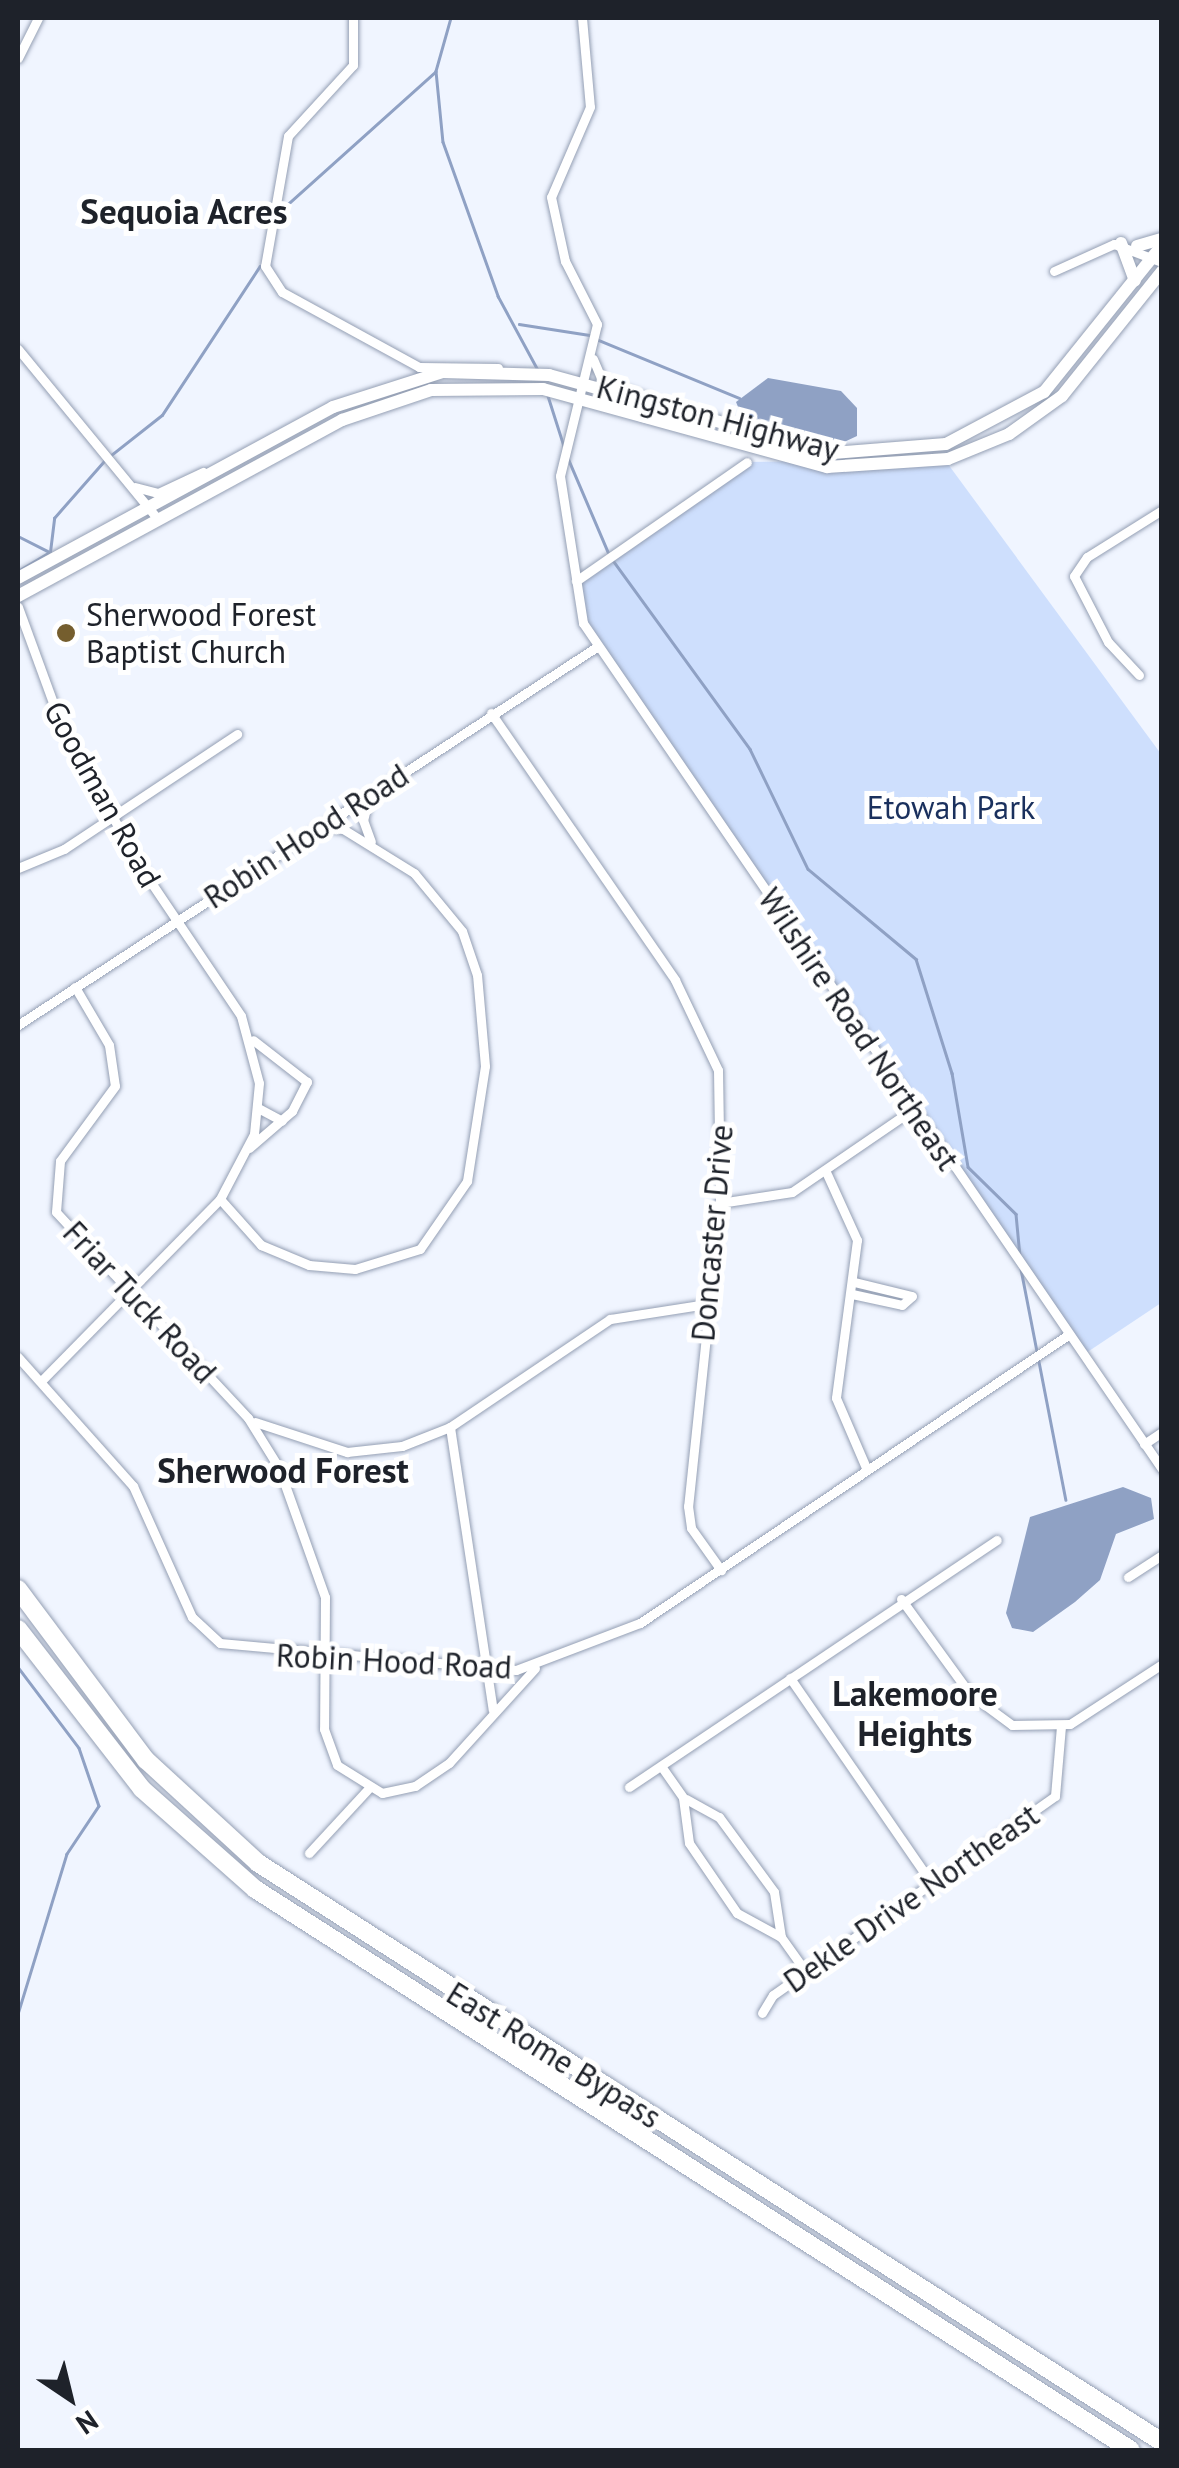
<!DOCTYPE html>
<style>
body{margin:0}
#map{position:relative;width:1179px;height:2468px;overflow:hidden;background:#f0f5ff;font-family:"PT Sans",sans-serif}
div>[style]{position:absolute}
[style*='--x']{left:calc(var(--x)*1px);top:calc(var(--y)*1px);width:calc(var(--w)*1px);rotate:calc(var(--a)*1deg)}
.green>*{inset:0;background:#cedffd}
.water>*{inset:0;background:#8fa1c4}
.stream>*{height:2.5px;margin:-1.25px;padding:0 1.25px;transform-origin:1.25px;border-radius:1.25px;background:#8fa1c4}
.roads{filter:drop-shadow(0 0 2px #949fb4) drop-shadow(0 0 2px #949fb4)}
.street>*{height:9px;margin:-4.5px;padding:0 4.5px;transform-origin:4.5px;border-radius:4.5px;background:#fff}
.secondary>*{height:12px;margin:-6px;padding:0 6px;transform-origin:6px;border-radius:6px;background:#fff}
.highway>*{height:18px;margin:-9px;padding:0 9px;transform-origin:9px;border-radius:9px;background:#fff}
.dots>*{width:28px;height:28px;translate:-50% -50%;box-sizing:border-box;border:5px solid #fff;border-radius:50%}
span{translate:-50% -50%;white-space:nowrap;text-align:center;line-height:1.15;-webkit-text-stroke:10px #fff;paint-order:stroke}
.street-label{font-size:32px;color:#1e222a}
.poi-label{font-size:32px;color:#1e222a}
.left{translate:0 -50%;text-align:left}
.park-label{font-size:32px;color:#1a305d}
.neighbourhood-label{font-size:35px;color:#1e222a;font-weight:700}
.frame{position:absolute;inset:0;border:20px solid #1e222a;pointer-events:none}
.north{position:absolute;left:20px;top:2348px;width:100px;height:100px;-webkit-text-stroke:8px #fff;paint-order:stroke;rotate:145deg;font-size:28px;font-weight:700;line-height:40px;text-align:center;color:#1e222a}
.north::after{content:'';display:block;margin:auto;width:35px;height:45px;background:#1e222a;clip-path:polygon(50% 0,100% 100%,50% 72%,0 100%)}
</style>
<div id="map">
<div class="green">
<div style="clip-path:polygon(945px 460px,1161px 754px,1161px 1303px,1083px 1355px,588px 635px,576px 581px,747px 462px)"></div>
</div>
<div class="water">
<div style="clip-path:polygon(768px 378px,841px 391px,857px 408px,857px 436px,842px 443px,746px 426px,736px 402px)"></div>
<div style="clip-path:polygon(1123px 1487px,1151px 1498px,1154px 1519px,1116px 1534px,1100px 1580px,1075px 1602px,1033px 1632px,1012px 1628px,1006px 1613px,1030px 1517px)"></div>
</div>
<div class="stream">
<div style="--x:451;--y:18;--w:55;--a:105.8"></div>
<div style="--x:436;--y:71;--w:71;--a:84.4"></div>
<div style="--x:443;--y:142;--w:164;--a:70.3"></div>
<div style="--x:498;--y:296;--w:84;--a:61.6"></div>
<div style="--x:279;--y:212;--w:210;--a:-41.9"></div>
<div style="--x:519;--y:324;--w:71;--a:8.9"></div>
<div style="--x:596;--y:339;--w:155;--a:22.4"></div>
<div style="--x:548;--y:396;--w:52;--a:72.3"></div>
<div style="--x:110;--y:456;--w:66;--a:-38.3"></div>
<div style="--x:162;--y:415;--w:178;--a:-56.7"></div>
<div style="--x:568;--y:458;--w:102;--a:66.9"></div>
<div style="--x:18;--y:536;--w:33;--a:27"></div>
<div style="--x:50;--y:552;--w:34;--a:-83"></div>
<div style="--x:54;--y:518;--w:76;--a:-48.7"></div>
<div style="--x:612;--y:559;--w:235;--a:54"></div>
<div style="--x:750;--y:749;--w:133;--a:64.2"></div>
<div style="--x:808;--y:869;--w:141;--a:39.8"></div>
<div style="--x:916;--y:959;--w:120;--a:72.5"></div>
<div style="--x:952;--y:1073;--w:95;--a:80.3"></div>
<div style="--x:968;--y:1167;--w:67;--a:44.4"></div>
<div style="--x:1016;--y:1214;--w:42;--a:84.6"></div>
<div style="--x:18;--y:571;--w:35;--a:-31"></div>
<div style="--x:1021;--y:1269;--w:235;--a:79"></div>
<div style="--x:18;--y:1667;--w:101;--a:53"></div>
<div style="--x:79;--y:1748;--w:61;--a:71"></div>
<div style="--x:99;--y:1806;--w:58;--a:123.7"></div>
<div style="--x:67;--y:1854;--w:167;--a:107"></div>
</div>
<div class="roads">
<div class="street">
<div style="--x:353;--y:18;--w:47;--a:90"></div>
<div style="--x:353;--y:65;--w:96;--a:132.5"></div>
<div style="--x:288;--y:136;--w:132;--a:100"></div>
<div style="--x:265;--y:266;--w:31;--a:57"></div>
<div style="--x:282;--y:292;--w:156;--a:28.7"></div>
<div style="--x:419;--y:367;--w:79;--a:0.7"></div>
<div style="--x:582;--y:18;--w:89;--a:84.9"></div>
<div style="--x:590;--y:107;--w:98;--a:113.4"></div>
<div style="--x:551;--y:197;--w:66;--a:77.7"></div>
<div style="--x:565;--y:261;--w:71;--a:63.1"></div>
<div style="--x:597;--y:324;--w:156;--a:103.7"></div>
<div style="--x:560;--y:476;--w:149;--a:81.1"></div>
<div style="--x:583;--y:623;--w:1025;--a:55.61"></div>
<div style="--x:18;--y:58;--w:45;--a:-63.4"></div>
<div style="--x:1054;--y:271;--w:66;--a:-24.2"></div>
<div style="--x:1114;--y:244;--w:51;--a:20.6"></div>
<div style="--x:18;--y:349;--w:219;--a:50.6"></div>
<div style="--x:593;--y:359;--w:25;--a:67"></div>
<div style="--x:603;--y:382;--w:48;--a:19.6"></div>
<div style="--x:135;--y:487;--w:24;--a:15"></div>
<div style="--x:158;--y:493;--w:50;--a:-25"></div>
<div style="--x:576;--y:581;--w:208;--a:-34.8"></div>
<div style="--x:18;--y:607;--w:128;--a:69.9"></div>
<div style="--x:62;--y:727;--w:163;--a:60.6"></div>
<div style="--x:142;--y:869;--w:177;--a:56"></div>
<div style="--x:241;--y:1016;--w:69;--a:75"></div>
<div style="--x:259;--y:1083;--w:51;--a:95.6"></div>
<div style="--x:254;--y:1134;--w:73;--a:117.6"></div>
<div style="--x:220;--y:1199;--w:254;--a:134.5"></div>
<div style="--x:1139;--y:675;--w:45;--a:-133.2"></div>
<div style="--x:1108;--y:642;--w:74;--a:-117.3"></div>
<div style="--x:1074;--y:576;--w:23;--a:-56"></div>
<div style="--x:1087;--y:557;--w:89;--a:-32.1"></div>
<div style="--x:491;--y:713;--w:324;--a:55.4"></div>
<div style="--x:675;--y:980;--w:100;--a:64.5"></div>
<div style="--x:718;--y:1070;--w:133;--a:89.1"></div>
<div style="--x:720;--y:1203;--w:305;--a:96"></div>
<div style="--x:688;--y:1506;--w:22;--a:82"></div>
<div style="--x:691;--y:1528;--w:52;--a:54.5"></div>
<div style="--x:369;--y:795;--w:26;--a:103"></div>
<div style="--x:363;--y:820;--w:23;--a:70"></div>
<div style="--x:18;--y:868;--w:50;--a:-22.4"></div>
<div style="--x:64;--y:849;--w:208;--a:-33.6"></div>
<div style="--x:75;--y:987;--w:67;--a:59.6"></div>
<div style="--x:109;--y:1045;--w:41;--a:81.7"></div>
<div style="--x:115;--y:1086;--w:93;--a:126.3"></div>
<div style="--x:60;--y:1161;--w:51;--a:94.5"></div>
<div style="--x:56;--y:1212;--w:282;--a:47"></div>
<div style="--x:248;--y:1418;--w:59;--a:58.2"></div>
<div style="--x:279;--y:1468;--w:137;--a:70.4"></div>
<div style="--x:325;--y:1597;--w:132;--a:90.4"></div>
<div style="--x:324;--y:1729;--w:38;--a:70"></div>
<div style="--x:337;--y:1765;--w:53;--a:31.9"></div>
<div style="--x:382;--y:1793;--w:34;--a:-12"></div>
<div style="--x:415;--y:1786;--w:41;--a:-34.1"></div>
<div style="--x:449;--y:1763;--w:128;--a:-47.8"></div>
<div style="--x:18;--y:1025;--w:689;--a:-33.16"></div>
<div style="--x:258;--y:1108;--w:27;--a:28"></div>
<div style="--x:249;--y:1148;--w:57;--a:-40.7"></div>
<div style="--x:292;--y:1111;--w:33;--a:-63"></div>
<div style="--x:307;--y:1082;--w:68;--a:-142.1"></div>
<div style="--x:826;--y:1172;--w:75;--a:65.5"></div>
<div style="--x:857;--y:1240;--w:159;--a:97.6"></div>
<div style="--x:836;--y:1398;--w:78;--a:66.7"></div>
<div style="--x:220;--y:1199;--w:62;--a:48.3"></div>
<div style="--x:261;--y:1245;--w:52;--a:22.6"></div>
<div style="--x:309;--y:1265;--w:46;--a:5"></div>
<div style="--x:355;--y:1269;--w:68;--a:-17.1"></div>
<div style="--x:420;--y:1249;--w:83;--a:-55.3"></div>
<div style="--x:467;--y:1181;--w:116;--a:-81.1"></div>
<div style="--x:485;--y:1066;--w:91;--a:-95"></div>
<div style="--x:477;--y:975;--w:46;--a:-108.8"></div>
<div style="--x:462;--y:931;--w:75;--a:-129.6"></div>
<div style="--x:414;--y:873;--w:84;--a:-148.2"></div>
<div style="--x:343;--y:829;--w:23;--a:-173"></div>
<div style="--x:720;--y:1203;--w:73;--a:-8.7"></div>
<div style="--x:792;--y:1192;--w:147;--a:-34.4"></div>
<div style="--x:852;--y:1294;--w:51;--a:12.4"></div>
<div style="--x:902;--y:1305;--w:13;--a:-42"></div>
<div style="--x:912;--y:1296;--w:60;--a:-166.4"></div>
<div style="--x:18;--y:1357;--w:173;--a:48.3"></div>
<div style="--x:133;--y:1486;--w:144;--a:65.8"></div>
<div style="--x:192;--y:1617;--w:38;--a:43"></div>
<div style="--x:220;--y:1643;--w:297;--a:5.2"></div>
<div style="--x:516;--y:1670;--w:133;--a:-20.8"></div>
<div style="--x:640;--y:1623;--w:516;--a:-33.94"></div>
<div style="--x:255;--y:1422;--w:97;--a:18.1"></div>
<div style="--x:347;--y:1452;--w:55;--a:-6.2"></div>
<div style="--x:402;--y:1446;--w:52;--a:-21.6"></div>
<div style="--x:450;--y:1427;--w:193;--a:-34"></div>
<div style="--x:610;--y:1319;--w:98;--a:-8.8"></div>
<div style="--x:450;--y:1427;--w:286;--a:81.4"></div>
<div style="--x:1144;--y:1444;--w:22;--a:-34"></div>
<div style="--x:1128;--y:1577;--w:40;--a:-32.9"></div>
<div style="--x:901;--y:1599;--w:117;--a:54"></div>
<div style="--x:970;--y:1694;--w:52;--a:36.4"></div>
<div style="--x:1012;--y:1725;--w:58;--a:-1"></div>
<div style="--x:1070;--y:1724;--w:110;--a:-33.1"></div>
<div style="--x:790;--y:1678;--w:252;--a:55.4"></div>
<div style="--x:661;--y:1766;--w:39;--a:55"></div>
<div style="--x:683;--y:1798;--w:45;--a:82.4"></div>
<div style="--x:689;--y:1843;--w:85;--a:55.6"></div>
<div style="--x:737;--y:1913;--w:50;--a:28.6"></div>
<div style="--x:781;--y:1937;--w:43;--a:54.5"></div>
<div style="--x:629;--y:1787;--w:443;--a:-33.9"></div>
<div style="--x:686;--y:1799;--w:38;--a:29"></div>
<div style="--x:719;--y:1817;--w:93;--a:53.7"></div>
<div style="--x:774;--y:1892;--w:46;--a:81.2"></div>
<div style="--x:309;--y:1853;--w:87;--a:-47.3"></div>
<div style="--x:762;--y:2013;--w:21;--a:-59"></div>
<div style="--x:773;--y:1995;--w:345;--a:-35.2"></div>
<div style="--x:1055;--y:1796;--w:70;--a:-85.1"></div>
</div>
<div class="secondary">
<div style="--x:1121;--y:243;--w:40;--a:69.8"></div>
<div style="--x:1137;--y:246;--w:26;--a:-16"></div>
<div style="--x:18;--y:578;--w:358;--a:-28.5"></div>
<div style="--x:333;--y:407;--w:115;--a:-17.7"></div>
<div style="--x:443;--y:372;--w:106;--a:1.6"></div>
<div style="--x:549;--y:375;--w:295;--a:15.4"></div>
<div style="--x:833;--y:453;--w:113;--a:-4.6"></div>
<div style="--x:946;--y:444;--w:111;--a:-28"></div>
<div style="--x:1044;--y:392;--w:189;--a:-51.2"></div>
<div style="--x:18;--y:596;--w:369;--a:-28.5"></div>
<div style="--x:342;--y:420;--w:94;--a:-18.6"></div>
<div style="--x:431;--y:390;--w:112;--a:-0.5"></div>
<div style="--x:543;--y:389;--w:295;--a:15.4"></div>
<div style="--x:827;--y:467;--w:121;--a:-3.8"></div>
<div style="--x:948;--y:459;--w:66;--a:-22.3"></div>
<div style="--x:1009;--y:434;--w:65;--a:-35.6"></div>
<div style="--x:1062;--y:396;--w:160;--a:-51.3"></div>
</div>
<div class="highway">
<div style="--x:18;--y:1589;--w:214;--a:53.2"></div>
<div style="--x:146;--y:1760;--w:152;--a:42.6"></div>
<div style="--x:258;--y:1863;--w:1074;--a:32.64"></div>
<div style="--x:18;--y:1629;--w:202;--a:52.2"></div>
<div style="--x:142;--y:1789;--w:151;--a:41.5"></div>
<div style="--x:255;--y:1889;--w:1040;--a:32.64"></div>
</div>
</div>
<div class="dots">
<div style="left:66px;top:633px;background:#755e2e"></div>
</div>
<div class="street-label">
<span style="left:718px;top:418px;rotate:15deg">Kingston Highway</span>
<span style="left:103px;top:794px;rotate:61deg">Goodman Road</span>
<span style="left:306px;top:836px;rotate:-33deg">Robin Hood Road</span>
<span style="left:859px;top:1029px;rotate:56deg">Wilshire Road Northeast</span>
<span style="left:712px;top:1233px;rotate:-85deg">Doncaster Drive</span>
<span style="left:140px;top:1302px;rotate:47deg">Friar Tuck Road</span>
<span style="left:394px;top:1661px;rotate:3deg">Robin Hood Road</span>
<span style="left:911px;top:1898px;rotate:-35deg">Dekle Drive Northeast</span>
<span style="left:554px;top:2055px;rotate:32deg">East Rome Bypass</span>
</div>
<div class="poi-label">
<span class="left" style="left:86px;top:633px">Sherwood Forest<br>Baptist Church</span>
</div>
<div class="park-label">
<span style="left:951px;top:807px">Etowah Park</span>
</div>
<div class="neighbourhood-label">
<span style="left:184px;top:211px">Sequoia Acres</span>
<span style="left:283px;top:1470px">Sherwood Forest</span>
<span style="left:915px;top:1713px">Lakemoore<br>Heights</span>
</div>
<div class="frame"></div>
<div class="north">N</div>
</div>
